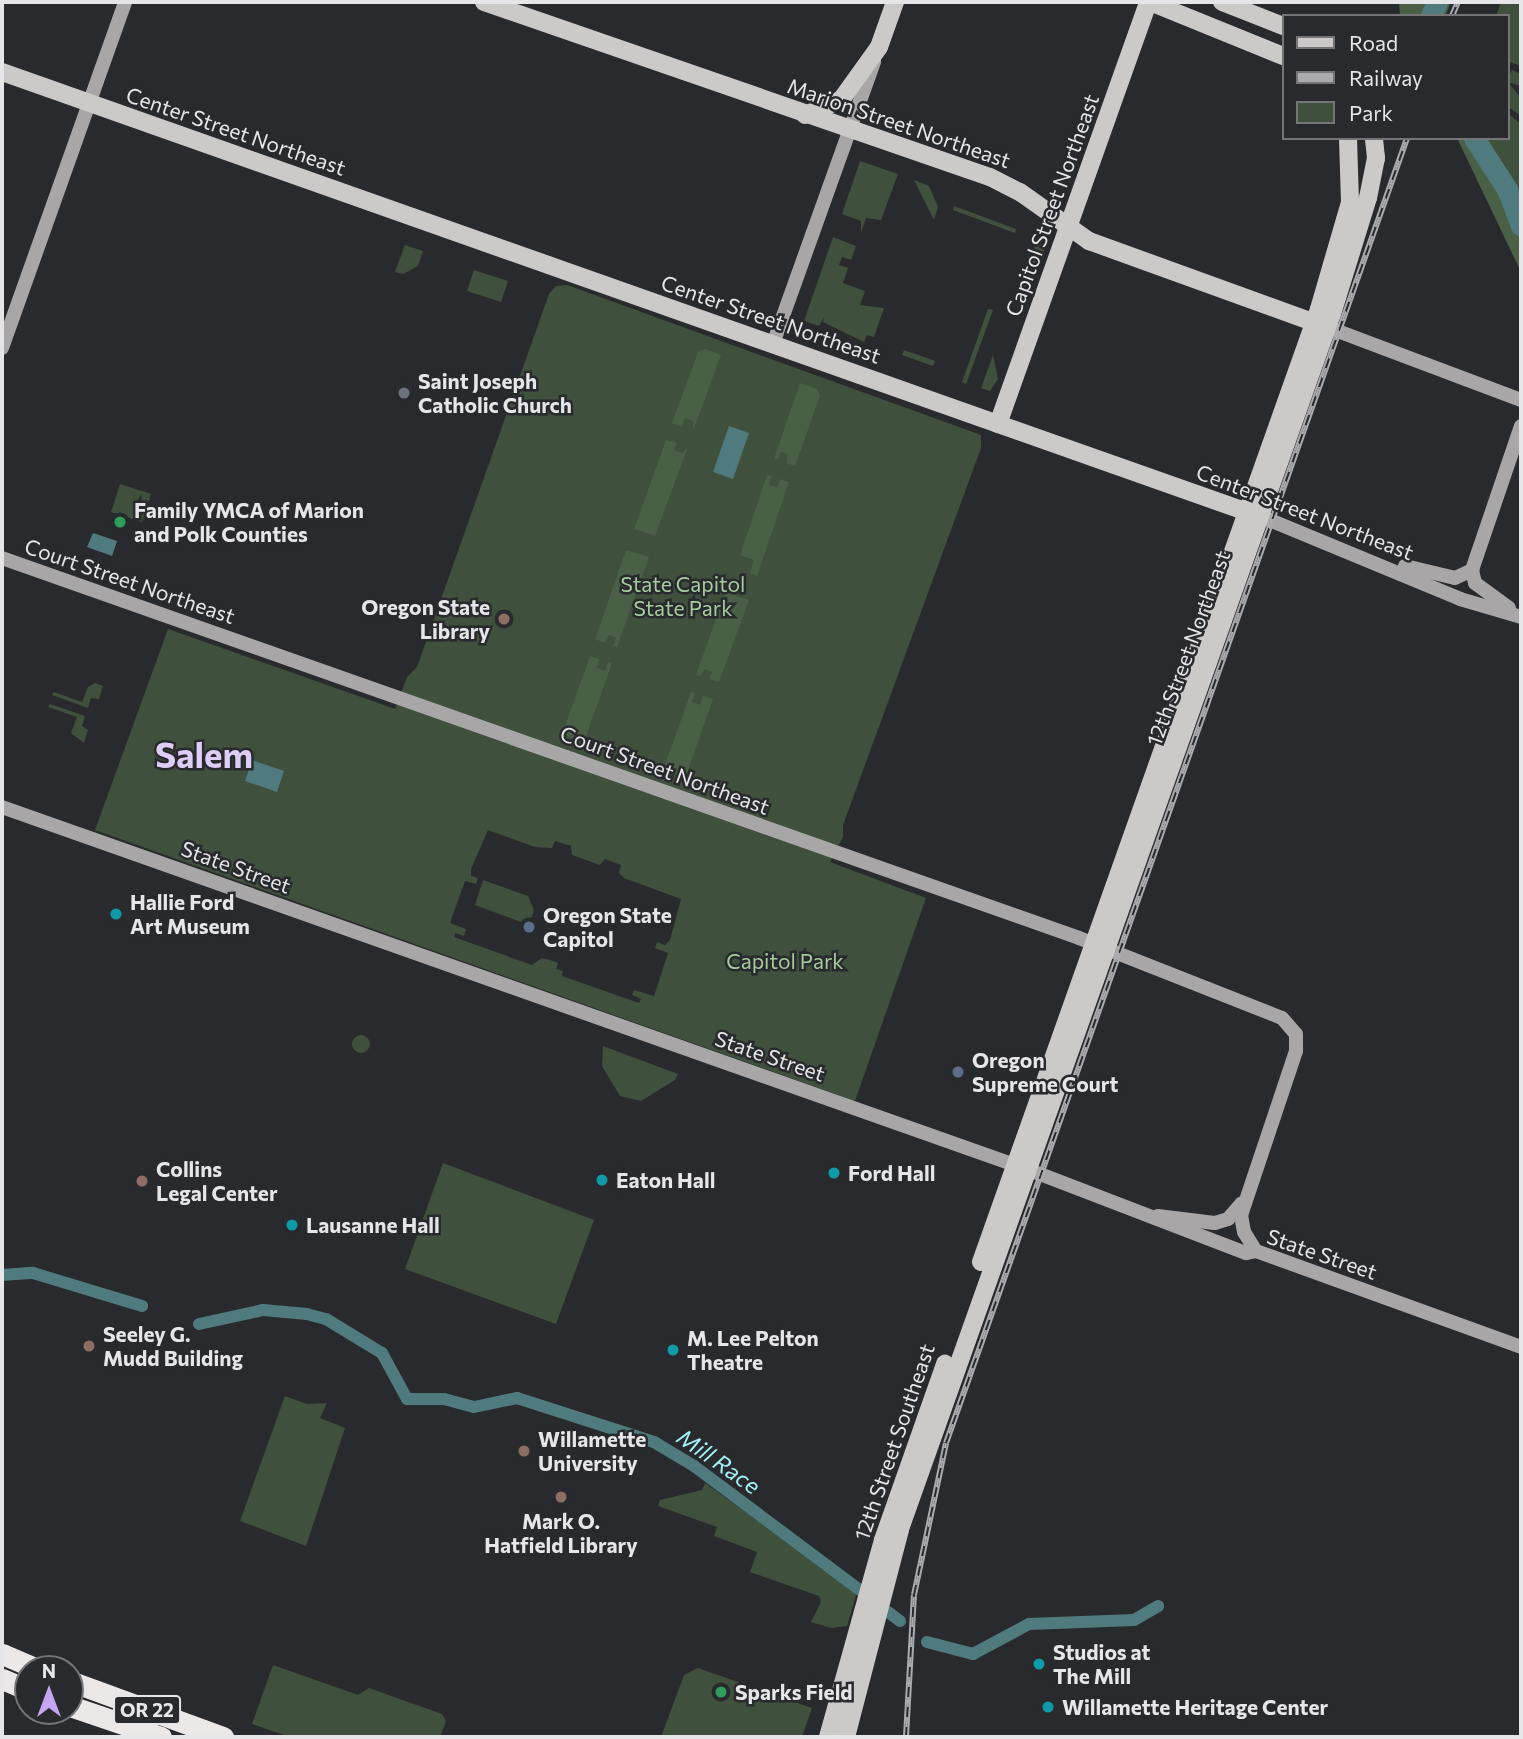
<!DOCTYPE html>
<style>
body{margin:0}
#map{position:relative;width:1523px;height:1739px;overflow:hidden;background:#292a2d;font-family:Commissioner,sans-serif}
div>[style]{position:absolute}
[style*='--x']{left:calc(var(--x)*1px);top:calc(var(--y)*1px);width:calc(var(--w)*1px);rotate:calc(var(--a)*1deg)}
.green>*{inset:0;background:#3f503d}
.round{border-radius:50%}
.forest>*{inset:0;background:#495f46}
.water>*{inset:0;background:#4f7b7e}
.canal>*{height:12px;margin:-6px;padding:0 6px;transform-origin:6px;border-radius:6px;background:#4f7b7e}
.river>*{height:21px;margin:-10.5px;padding:0 10.5px;transform-origin:10.5px;border-radius:10.5px;background:#4f7b7e}
.secondary>*{height:14px;margin:-7px;padding:0 7px;transform-origin:7px;border-radius:7px;background:#a8a6a6}
.primary>*{height:18px;margin:-9px;padding:0 9px;transform-origin:9px;border-radius:9px;background:#ccc9c9}
.highway>*{height:21px;margin:-10.5px;padding:0 10.5px;transform-origin:10.5px;border-radius:10.5px;background:#ece8e8}
.rail>*{height:6px;margin-top:-3px;transform-origin:0;background:repeating-linear-gradient(90deg,#292a2d 0 10px,#ababae 0 20px);box-sizing:border-box;border-block:2px solid #ababae}
.dots>*{width:19px;height:19px;translate:-50% -50%;box-sizing:border-box;border:4px solid #292a2d;border-radius:50%}
span{translate:-50% -50%;white-space:nowrap;text-align:center;line-height:1.15;-webkit-text-stroke:5px #292a2d;paint-order:stroke}
.shield-label span{padding:2px 5px;background:#292a2d;border:2px solid;border-radius:5px;-webkit-text-stroke-width:0}
.shield-label{font-size:19px;color:#e6e6e8;font-weight:700}
.street-label{font-size:21px;color:#e6e6e8}
.poi-label{font-size:21px;color:#e6e6e8;font-weight:700}
.left{translate:0 -50%;text-align:left}
.right{translate:-100% -50%;text-align:right}
.park-label{font-size:21px;color:#a4cd9e}
.water-label{font-size:23px;color:#a1f2f7;font-style:italic}
.town-label{font-size:35px;color:#decdf7;font-weight:700}
.frame{position:absolute;inset:0;border:4px solid #e6e6e8;pointer-events:none}
.legend{position:absolute;left:1282px;top:14px;width:228px;height:126px;box-sizing:border-box;background:#292a2d;border:2px solid #757578;margin:0;padding:9px 12px;list-style:none;font-size:21px;color:#e6e6e8}
.legend li{display:flex;align-items:center;gap:14px;height:35px}
.legend b{width:35px;border:2px solid #757578}
.north{position:absolute;left:14px;top:1655px;width:70px;height:70px;box-sizing:border-box;background:#292a2d;border:2px solid #757578;border-radius:50%;rotate:0deg;font-size:19px;font-weight:700;line-height:28px;text-align:center;color:#e6e6e8}
.north::after{content:'';display:block;margin:auto;width:24px;height:32px;background:#c6a6f0;clip-path:polygon(50% 0,100% 100%,50% 72%,0 100%)}
</style>
<div id="map">
<div class="green">
<div style="clip-path:polygon(1501px 2px,1521px 2px,1521px 66px,1507px 61px,1507px 16px,1496px 16px)"></div>
<div style="clip-path:polygon(1512px 70px,1521px 74px,1521px 86px,1508px 82px,1521px 98px,1521px 116px,1507px 106px,1507px 80px)"></div>
<div style="clip-path:polygon(1507px 113px,1521px 124px,1521px 213px,1480px 138px,1507px 138px)"></div>
<div style="clip-path:polygon(860px 161px,898px 174px,881px 220px,866px 218px,861px 233px,861px 221px,842px 214px)"></div>
<div style="clip-path:polygon(914px 180px,929px 186px,938px 207px,934px 220px)"></div>
<div style="clip-path:polygon(954px 206px,1016px 229px,1015px 233px,953px 210px)"></div>
<div style="clip-path:polygon(833px 237px,856px 246px,851px 260px,842px 257px,839px 265px,848px 268px,843px 283px,865px 291px,860px 305px,884px 308px,874px 337px,867px 335px,864px 342px,823px 322px,824px 317px,819px 326px,804px 321px)"></div>
<div style="clip-path:polygon(1036px 242px,1046px 246px,1034px 279px,1021px 290px)"></div>
<div style="clip-path:polygon(405px 245px,423px 251px,418px 266px,403px 274px,395px 272px)"></div>
<div style="clip-path:polygon(474px 270px,508px 281px,501px 302px,467px 291px)"></div>
<div style="clip-path:polygon(evenodd,567px 285px,981px 435px,981px 448px,843px 825px,843px 837px,830px 862px,926px 898px,855px 1101px,95px 830px,168px 629px,395px 709px,407px 677px,417px 667px,549px 294px,556px 286px,567px 285px,488px 830px,535px 847px,552px 848px,555px 841px,571px 846px,572px 855px,600px 865px,605px 859px,621px 865px,619px 873px,624px 878px,681px 899px,670px 940px,665px 945px,657px 942px,655px 948px,668px 953px,654px 996px,634px 990px,632px 995px,641px 999px,639px 1003px,562px 976px,563px 971px,556px 969px,558px 963px,550px 960px,542px 958px,532px 965px,454px 937px,455px 933px,464px 936px,466px 929px,450px 923px,465px 881px,476px 884px,478px 878px,471px 876px,471px 869px,488px 830px)"></div>
<div style="clip-path:polygon(988px 309px,993px 310px,966px 384px,962px 382px)"></div>
<div style="clip-path:polygon(904px 350px,935px 361px,933px 366px,902px 355px)"></div>
<div style="clip-path:polygon(993px 355px,998px 379px,990px 391px,981px 388px)"></div>
<div style="clip-path:polygon(120px 484px,151px 494px,142px 522px,111px 512px)"></div>
<div style="clip-path:polygon(95px 683px,103px 686px,99px 699px,91px 698px,88px 708px,52px 695px,54px 692px,82px 702px,88px 687px)"></div>
<div style="clip-path:polygon(50px 704px,85px 716px,82px 726px,88px 730px,84px 743px,71px 733px,77px 717px,48px 707px)"></div>
<div style="clip-path:polygon(483px 880px,528px 896px,534px 910px,529px 925px,475px 905px)"></div>
<div class="round" style="left:352px;top:1035px;width:18px;height:18px"></div>
<div style="clip-path:polygon(603px 1046px,678px 1074px,675px 1080px,641px 1101px,620px 1096px,602px 1066px)"></div>
<div style="clip-path:polygon(443px 1163px,594px 1220px,556px 1324px,405px 1269px)"></div>
<div style="clip-path:polygon(285px 1396px,307px 1404px,327px 1403px,320px 1418px,345px 1428px,306px 1546px,240px 1521px)"></div>
<div style="clip-path:polygon(705px 1483px,848px 1585px,856px 1595px,847px 1626px,831px 1628px,811px 1622px,821px 1602px,819px 1596px,750px 1572px,757px 1552px,714px 1536px,717px 1527px,658px 1506px,660px 1500px,702px 1490px)"></div>
<div style="clip-path:polygon(273px 1665px,358px 1695px,369px 1688px,442px 1714px,446px 1721px,440px 1737px,290px 1737px,252px 1724px)"></div>
<div style="clip-path:polygon(698px 1668px,812px 1708px,802px 1737px,661px 1737px,684px 1675px)"></div>
</div>
<div class="forest">
<div style="clip-path:polygon(1399px 2px,1451px 2px,1445px 16px,1400px 16px)"></div>
<div style="clip-path:polygon(1457px 138px,1480px 138px,1521px 213px,1521px 272px)"></div>
<div style="clip-path:polygon(705px 349px,721px 355px,693px 431px,693px 421px,685px 418px,682px 427px,672px 423px,698px 352px)"></div>
<div style="clip-path:polygon(800px 383px,817px 389px,820px 396px,795px 466px,786px 463px,788px 454px,781px 452px,778px 460px,774px 459px)"></div>
<div style="clip-path:polygon(666px 440px,677px 443px,674px 450px,682px 453px,688px 447px,655px 536px,634px 529px)"></div>
<div style="clip-path:polygon(767px 475px,772px 476px,769px 485px,777px 487px,780px 479px,789px 482px,757px 576px,750px 573px,754px 560px,740px 555px)"></div>
<div style="clip-path:polygon(626px 550px,649px 557px,617px 647px,613px 646px,616px 638px,609px 635px,605px 643px,595px 639px)"></div>
<div style="clip-path:polygon(726px 592px,749px 600px,719px 682px,709px 679px,712px 672px,704px 669px,701px 676px,696px 675px)"></div>
<div style="clip-path:polygon(590px 656px,599px 659px,597px 668px,605px 671px,608px 662px,612px 663px,584px 742px,567px 736px,564px 729px)"></div>
<div style="clip-path:polygon(691px 692px,695px 693px,692px 702px,700px 705px,703px 696px,713px 699px,687px 773px,679px 776px,663px 770px)"></div>
</div>
<div class="water">
<div style="clip-path:polygon(729px 426px,749px 433px,733px 479px,713px 472px)"></div>
<div style="clip-path:polygon(93px 533px,117px 541px,112px 556px,87px 547px)"></div>
<div style="clip-path:polygon(252px 760px,284px 771px,277px 792px,245px 781px)"></div>
</div>
<div class="canal">
<div style="--x:2;--y:1275;--w:31;--a:-4"></div>
<div style="--x:33;--y:1273;--w:114;--a:16.8"></div>
<div style="--x:199;--y:1324;--w:66;--a:-12.3"></div>
<div style="--x:263;--y:1310;--w:44;--a:5.2"></div>
<div style="--x:307;--y:1314;--w:20;--a:15"></div>
<div style="--x:326;--y:1319;--w:66;--a:31.3"></div>
<div style="--x:382;--y:1353;--w:52;--a:61.5"></div>
<div style="--x:407;--y:1399;--w:37;--a:0"></div>
<div style="--x:444;--y:1399;--w:31;--a:15"></div>
<div style="--x:474;--y:1407;--w:44;--a:-11.8"></div>
<div style="--x:517;--y:1398;--w:144;--a:17.8"></div>
<div style="--x:654;--y:1442;--w:47;--a:31"></div>
<div style="--x:694;--y:1466;--w:207;--a:36.8"></div>
<div style="--x:888;--y:1612;--w:15;--a:37"></div>
<div style="--x:927;--y:1642;--w:48;--a:14.6"></div>
<div style="--x:973;--y:1654;--w:64;--a:-28.2"></div>
<div style="--x:1029;--y:1624;--w:105;--a:-2.2"></div>
<div style="--x:1134;--y:1620;--w:28;--a:-30"></div>
</div>
<div class="river">
<div style="--x:1431;--y:16;--w:15;--a:-67"></div>
<div style="--x:1474;--y:138;--w:61;--a:57.1"></div>
<div style="--x:1507;--y:189;--w:39;--a:69"></div>
</div>
<div class="secondary">
<div style="--x:1327;--y:327;--w:207;--a:20.6"></div>
<div style="--x:773;--y:344;--w:300;--a:-70.3"></div>
<div style="--x:2;--y:348;--w:367;--a:-70.4"></div>
<div style="--x:1260;--y:516;--w:217;--a:22.5"></div>
<div style="--x:1460;--y:599;--w:64;--a:16.4"></div>
<div style="--x:2;--y:558;--w:1142;--a:19.43"></div>
<div style="--x:1079;--y:938;--w:218;--a:21.5"></div>
<div style="--x:1282;--y:1018;--w:21;--a:49"></div>
<div style="--x:1296;--y:1034;--w:17;--a:90"></div>
<div style="--x:1296;--y:1051;--w:173;--a:108.5"></div>
<div style="--x:1241;--y:1215;--w:17;--a:80"></div>
<div style="--x:1244;--y:1232;--w:22;--a:58"></div>
<div style="--x:1405;--y:566;--w:51;--a:13.5"></div>
<div style="--x:1455;--y:578;--w:19;--a:-25"></div>
<div style="--x:1509;--y:608;--w:42;--a:-143.7"></div>
<div style="--x:1475;--y:583;--w:13;--a:-103"></div>
<div style="--x:1472;--y:570;--w:152;--a:-71.2"></div>
<div style="--x:2;--y:807;--w:1101;--a:19.47"></div>
<div style="--x:1040;--y:1174;--w:221;--a:21"></div>
<div style="--x:1246;--y:1253;--w:10;--a:-11"></div>
<div style="--x:1256;--y:1251;--w:282;--a:19.9"></div>
<div style="--x:1158;--y:1216;--w:57;--a:7"></div>
<div style="--x:1215;--y:1223;--w:14;--a:-17"></div>
<div style="--x:1228;--y:1219;--w:21;--a:-49"></div>
</div>
<div class="primary">
<div style="--x:484;--y:2;--w:535;--a:19.08"></div>
<div style="--x:990;--y:177;--w:34;--a:27"></div>
<div style="--x:1020;--y:192;--w:85;--a:35.4"></div>
<div style="--x:1089;--y:241;--w:250;--a:19.9"></div>
<div style="--x:1150;--y:2;--w:144;--a:22.1"></div>
<div style="--x:1222;--y:2;--w:66;--a:21.5"></div>
<div style="--x:2;--y:72;--w:1330;--a:19.46"></div>
<div style="--x:805;--y:115;--w:39;--a:-23"></div>
<div style="--x:841;--y:100;--w:65;--a:-54.4"></div>
<div style="--x:879;--y:47;--w:48;--a:-70.4"></div>
<div style="--x:998;--y:424;--w:448;--a:-70.4"></div>
<div style="--x:981;--y:1262;--w:1011;--a:-70.47"></div>
<div style="--x:1319;--y:309;--w:111;--a:-73.8"></div>
<div style="--x:1350;--y:202;--w:64;--a:-91.8"></div>
<div style="--x:828;--y:1737;--w:205;--a:-74.4"></div>
<div style="--x:883;--y:1540;--w:187;--a:-70.6"></div>
<div style="--x:846;--y:1737;--w:215;--a:-75.4"></div>
<div style="--x:900;--y:1529;--w:1290;--a:-70.43"></div>
<div style="--x:1332;--y:314;--w:121;--a:-72.8"></div>
<div style="--x:1368;--y:198;--w:41;--a:-78.7"></div>
<div style="--x:1376;--y:158;--w:20;--a:-96"></div>
</div>
<div class="highway">
<div style="--x:2;--y:1654;--w:38;--a:23"></div>
<div style="--x:2;--y:1679;--w:28;--a:23"></div>
<div style="--x:70;--y:1681;--w:163;--a:20.1"></div>
<div style="--x:70;--y:1706;--w:96;--a:18.8"></div>
</div>
<div class="rail">
<div style="--x:1452;--y:16;--w:15;--a:-67"></div>
<div style="--x:906;--y:1737;--w:142;--a:-86.8"></div>
<div style="--x:914;--y:1595;--w:155;--a:-78.1"></div>
<div style="--x:946;--y:1443;--w:1384;--a:-70.54"></div>
</div>
<div class="dots">
<div style="left:404px;top:393px;background:#6b7280"></div>
<div style="left:120px;top:522px;background:#2e9e5b"></div>
<div style="left:504px;top:619px;background:#8d6e63"></div>
<div style="left:116px;top:914px;background:#0f9aa8"></div>
<div style="left:529px;top:927px;background:#5c6f8a"></div>
<div style="left:958px;top:1072px;background:#5c6f8a"></div>
<div style="left:834px;top:1173px;background:#0f9aa8"></div>
<div style="left:602px;top:1180px;background:#0f9aa8"></div>
<div style="left:142px;top:1181px;background:#8d6e63"></div>
<div style="left:292px;top:1225px;background:#0f9aa8"></div>
<div style="left:89px;top:1346px;background:#8d6e63"></div>
<div style="left:673px;top:1350px;background:#0f9aa8"></div>
<div style="left:524px;top:1451px;background:#8d6e63"></div>
<div style="left:561px;top:1497px;background:#8d6e63"></div>
<div style="left:1039px;top:1664px;background:#0f9aa8"></div>
<div style="left:721px;top:1692px;background:#2e9e5b"></div>
<div style="left:1048px;top:1707px;background:#0f9aa8"></div>
</div>
<div class="shield-label">
<span style="left:147px;top:1710px">OR 22</span>
</div>
<div class="street-label">
<span style="left:899px;top:123px;rotate:19deg">Marion Street Northeast</span>
<span style="left:236px;top:131px;rotate:19deg">Center Street Northeast</span>
<span style="left:1052px;top:205px;rotate:-70deg">Capitol Street Northeast</span>
<span style="left:771px;top:319px;rotate:19deg">Center Street Northeast</span>
<span style="left:1305px;top:512px;rotate:21deg">Center Street Northeast</span>
<span style="left:130px;top:581px;rotate:19deg">Court Street Northeast</span>
<span style="left:1188px;top:648px;rotate:-70deg">12th Street Northeast</span>
<span style="left:665px;top:770px;rotate:20deg">Court Street Northeast</span>
<span style="left:236px;top:867px;rotate:20deg">State Street</span>
<span style="left:770px;top:1056px;rotate:19deg">State Street</span>
<span style="left:1322px;top:1254px;rotate:19deg">State Street</span>
<span style="left:894px;top:1442px;rotate:-71deg">12th Street Southeast</span>
</div>
<div class="poi-label">
<span class="left" style="left:418px;top:393px">Saint Joseph<br>Catholic Church</span>
<span class="left" style="left:134px;top:522px">Family YMCA of Marion<br>and Polk Counties</span>
<span class="right" style="left:490px;top:619px">Oregon State<br>Library</span>
<span class="left" style="left:130px;top:914px">Hallie Ford<br>Art Museum</span>
<span class="left" style="left:543px;top:927px">Oregon State<br>Capitol</span>
<span class="left" style="left:972px;top:1072px">Oregon<br>Supreme Court</span>
<span class="left" style="left:156px;top:1181px">Collins<br>Legal Center</span>
<span class="left" style="left:848px;top:1173px">Ford Hall</span>
<span class="left" style="left:616px;top:1180px">Eaton Hall</span>
<span class="left" style="left:306px;top:1225px">Lausanne Hall</span>
<span class="left" style="left:103px;top:1346px">Seeley G.<br>Mudd Building</span>
<span class="left" style="left:687px;top:1350px">M. Lee Pelton<br>Theatre</span>
<span class="left" style="left:538px;top:1451px">Willamette<br>University</span>
<span style="left:561px;top:1533px">Mark O.<br>Hatfield Library</span>
<span class="left" style="left:1053px;top:1664px">Studios at<br>The Mill</span>
<span class="left" style="left:735px;top:1692px">Sparks Field</span>
<span class="left" style="left:1062px;top:1707px">Willamette Heritage Center</span>
</div>
<div class="park-label">
<span style="left:683px;top:596px">State Capitol<br>State Park</span>
<span style="left:785px;top:961px">Capitol Park</span>
</div>
<div class="water-label">
<span style="left:719px;top:1461px;rotate:35deg">Mill Race</span>
</div>
<div class="town-label">
<span style="left:204px;top:754px">Salem</span>
</div>
<div class="frame"></div>
<ul class="legend">
<li><b style="height:9px;background:#ccc9c9"></b>Road</li>
<li><b style="height:9px;background:#ababae"></b>Railway</li>
<li><b style="height:19px;background:#3f503d"></b>Park</li>
</ul>
<div class="north">N</div>
</div>
